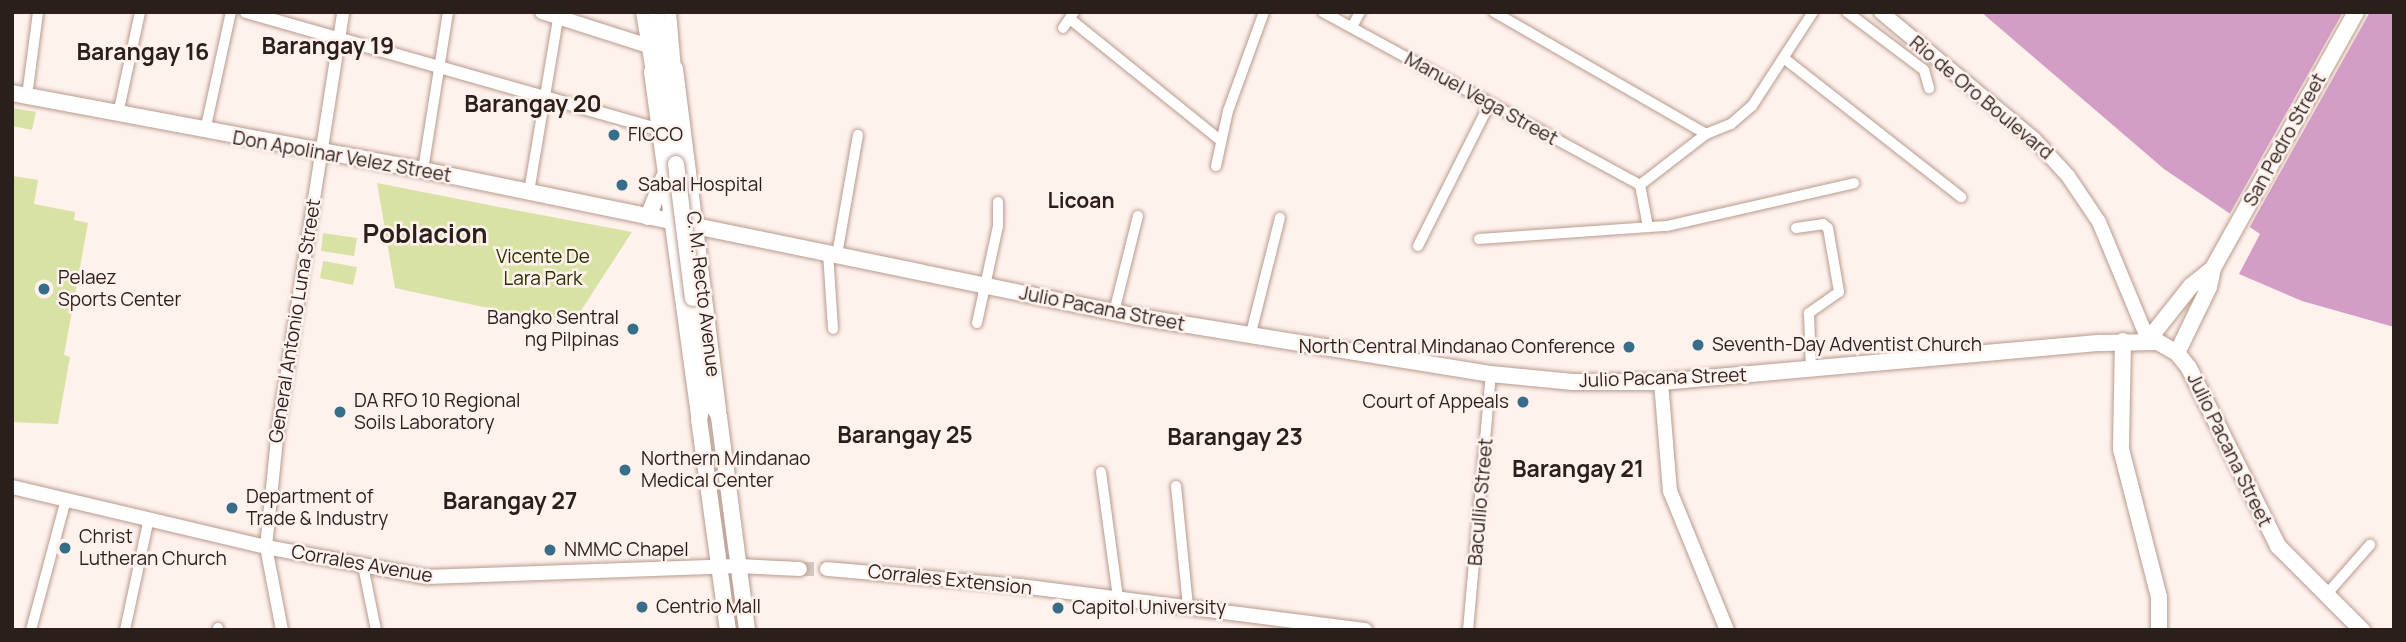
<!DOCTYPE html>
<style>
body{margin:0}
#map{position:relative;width:2406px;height:642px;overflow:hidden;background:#fff2ed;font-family:Manrope,sans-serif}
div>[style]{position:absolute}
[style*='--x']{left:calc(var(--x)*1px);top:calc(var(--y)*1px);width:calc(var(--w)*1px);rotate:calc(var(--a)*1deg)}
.green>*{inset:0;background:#d8e2a4}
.water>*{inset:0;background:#d49dc6}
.pier>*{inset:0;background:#fff2ed}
.secondary-tunnel>*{height:14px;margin-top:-7px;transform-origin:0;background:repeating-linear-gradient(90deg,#d4c8c3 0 14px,transparent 0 21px)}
.roads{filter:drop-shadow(0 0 2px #b89b8e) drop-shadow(0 0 2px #b89b8e)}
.minor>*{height:10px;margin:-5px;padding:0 5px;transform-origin:5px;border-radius:5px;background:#fff}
.tertiary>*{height:12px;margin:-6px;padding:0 6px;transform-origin:6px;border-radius:6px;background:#fff}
.secondary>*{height:14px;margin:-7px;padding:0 7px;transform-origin:7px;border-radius:7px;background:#fff}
.primary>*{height:16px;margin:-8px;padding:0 8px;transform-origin:8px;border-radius:8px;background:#fff}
.trunk>*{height:16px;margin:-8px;padding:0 8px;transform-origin:8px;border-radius:8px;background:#fff}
.bridges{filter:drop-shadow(0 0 2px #b89b8e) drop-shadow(0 0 2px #b89b8e)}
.trunk-bridge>*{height:16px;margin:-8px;padding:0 8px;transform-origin:8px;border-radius:8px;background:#fff}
.dots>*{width:19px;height:19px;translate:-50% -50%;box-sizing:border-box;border:4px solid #fff2ed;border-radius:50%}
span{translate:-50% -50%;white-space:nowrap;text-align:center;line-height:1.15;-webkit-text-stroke:5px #fff2ed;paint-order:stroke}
.street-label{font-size:19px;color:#2a1f1a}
.poi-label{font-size:19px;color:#2a1f1a}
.left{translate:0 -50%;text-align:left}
.right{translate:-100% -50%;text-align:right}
.park-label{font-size:19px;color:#2a2f00}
.neighbourhood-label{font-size:21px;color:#2a1f1a;font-weight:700}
.quarter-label{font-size:23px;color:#2a1f1a;font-weight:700}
.district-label{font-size:26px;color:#2a1f1a;font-weight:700}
.frame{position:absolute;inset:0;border:14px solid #2a1f1a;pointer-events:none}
</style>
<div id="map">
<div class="green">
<div style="clip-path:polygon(12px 108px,36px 112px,32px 130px,12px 126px)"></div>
<div style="clip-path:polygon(12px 176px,38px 180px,34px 204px,75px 212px,74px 220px,88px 223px,64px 355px,70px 357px,58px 424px,12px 422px)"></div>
<div style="clip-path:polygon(377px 183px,499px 207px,632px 232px,571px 326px,395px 288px)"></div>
<div style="clip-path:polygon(323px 233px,357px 238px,354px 256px,321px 251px)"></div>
<div style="clip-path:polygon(323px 261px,357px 267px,353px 285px,320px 278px)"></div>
</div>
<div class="water">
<div style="clip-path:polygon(1981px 12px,2394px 12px,2394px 327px,2302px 301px,2239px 274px,2260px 234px,2164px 169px)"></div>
</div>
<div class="pier">
<div style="clip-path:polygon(2343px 12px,2370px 12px,2248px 230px,2228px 217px)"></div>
</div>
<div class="secondary-tunnel">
<div style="--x:800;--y:569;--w:27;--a:0"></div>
</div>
<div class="roads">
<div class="minor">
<div style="--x:1323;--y:12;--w:361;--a:28.6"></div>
<div style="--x:1494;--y:12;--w:245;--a:29.9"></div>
<div style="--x:1706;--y:134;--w:83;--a:142.3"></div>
<div style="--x:1847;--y:12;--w:96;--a:37"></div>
<div style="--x:1924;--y:70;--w:19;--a:74"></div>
<div style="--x:1070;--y:19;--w:193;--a:38.9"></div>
<div style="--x:1352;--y:27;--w:17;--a:-62"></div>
<div style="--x:1063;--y:28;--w:19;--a:-55"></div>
<div style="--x:1785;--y:59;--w:224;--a:38.1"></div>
<div style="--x:27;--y:96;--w:85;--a:-82.5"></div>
<div style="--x:118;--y:114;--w:104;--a:-77.8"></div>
<div style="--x:205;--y:131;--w:122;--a:-77.7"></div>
<div style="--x:1706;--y:134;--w:27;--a:-22"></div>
<div style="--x:1731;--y:124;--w:28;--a:-41"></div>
<div style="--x:1752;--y:106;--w:112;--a:-57"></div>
<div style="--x:1216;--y:166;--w:56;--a:-77.7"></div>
<div style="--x:1228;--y:111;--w:105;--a:-70"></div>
<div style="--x:423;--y:170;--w:160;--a:-81"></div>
<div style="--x:1640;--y:185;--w:43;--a:79.2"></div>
<div style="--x:529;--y:192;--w:176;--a:-80.5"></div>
<div style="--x:1796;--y:228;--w:27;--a:-8"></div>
<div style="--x:1823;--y:224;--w:6;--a:39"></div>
<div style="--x:1828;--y:228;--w:65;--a:80.2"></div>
<div style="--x:1839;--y:292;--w:37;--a:145"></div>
<div style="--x:1809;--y:313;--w:58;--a:88"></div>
<div style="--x:1479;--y:239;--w:188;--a:-4"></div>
<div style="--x:1667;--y:226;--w:192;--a:-12.9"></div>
<div style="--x:1418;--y:246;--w:158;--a:-63.3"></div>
<div style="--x:828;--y:253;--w:76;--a:86.2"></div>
<div style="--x:837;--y:255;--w:122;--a:-80.1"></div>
<div style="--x:1114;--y:312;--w:99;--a:-76"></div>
<div style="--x:977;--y:323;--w:99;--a:-77.8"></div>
<div style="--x:998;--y:226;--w:24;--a:-90"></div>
<div style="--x:1250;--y:337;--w:123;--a:-75.9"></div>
<div style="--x:1101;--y:472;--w:127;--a:82.3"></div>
<div style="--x:1176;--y:486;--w:122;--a:84.3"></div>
<div style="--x:363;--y:566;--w:65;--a:78.5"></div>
<div style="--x:2326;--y:595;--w:67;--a:-48.7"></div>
<div style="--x:218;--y:628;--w:2;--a:90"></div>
<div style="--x:31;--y:630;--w:136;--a:-75"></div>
<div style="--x:125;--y:630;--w:115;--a:-77.9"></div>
<div style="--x:1468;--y:630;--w:257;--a:-84.9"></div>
</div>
<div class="tertiary">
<div style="--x:246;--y:12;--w:430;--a:15.9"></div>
<div style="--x:642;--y:12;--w:61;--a:80.5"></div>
<div style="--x:670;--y:12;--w:57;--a:85"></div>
<div style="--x:282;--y:630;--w:85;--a:-100.9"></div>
<div style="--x:266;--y:547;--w:119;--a:-84.2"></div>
<div style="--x:278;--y:429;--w:422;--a:-81.1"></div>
</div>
<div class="secondary">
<div style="--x:542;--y:12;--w:125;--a:17.7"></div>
<div style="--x:1881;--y:12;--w:199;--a:39.7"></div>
<div style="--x:2034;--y:139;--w:50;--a:47.4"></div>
<div style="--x:2068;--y:176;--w:55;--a:56"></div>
<div style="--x:2099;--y:222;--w:128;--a:67.4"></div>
<div style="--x:1661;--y:382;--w:109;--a:85.3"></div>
<div style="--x:1670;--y:491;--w:150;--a:67.7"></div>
<div style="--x:12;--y:487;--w:261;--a:13.3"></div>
<div style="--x:266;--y:547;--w:163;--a:10.6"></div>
<div style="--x:426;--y:577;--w:312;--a:-2"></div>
<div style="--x:738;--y:566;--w:62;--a:2.8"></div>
<div style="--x:827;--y:569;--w:195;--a:5"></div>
<div style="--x:1021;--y:586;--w:347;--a:7.3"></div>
</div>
<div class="primary">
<div style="--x:661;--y:50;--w:24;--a:54"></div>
<div style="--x:675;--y:69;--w:345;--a:82.8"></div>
<div style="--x:661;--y:50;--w:24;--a:112"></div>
<div style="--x:652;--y:72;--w:344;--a:82.2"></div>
<div style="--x:12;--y:93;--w:418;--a:10.6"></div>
<div style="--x:423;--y:170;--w:725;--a:11.62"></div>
<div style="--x:1133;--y:316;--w:363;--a:9.2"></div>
<div style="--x:1491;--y:374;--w:82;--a:5.6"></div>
<div style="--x:1573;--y:382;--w:88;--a:0"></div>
<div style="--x:1661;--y:382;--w:441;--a:-5.1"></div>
<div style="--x:2100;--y:343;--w:58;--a:-1"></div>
<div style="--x:2158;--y:342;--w:22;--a:30"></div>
<div style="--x:2177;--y:353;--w:19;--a:51"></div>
<div style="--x:2189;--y:368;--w:199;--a:63.4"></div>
<div style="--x:2278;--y:546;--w:119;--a:45"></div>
<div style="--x:648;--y:217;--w:43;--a:-68.2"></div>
<div style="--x:2148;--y:340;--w:69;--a:-51.5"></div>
<div style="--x:2191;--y:286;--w:28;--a:-39"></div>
<div style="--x:2123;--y:341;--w:108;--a:91.1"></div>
<div style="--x:2121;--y:449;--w:153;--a:75.6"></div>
<div style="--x:2159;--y:597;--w:33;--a:90"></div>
<div style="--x:2177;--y:353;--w:73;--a:-64.1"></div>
<div style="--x:2209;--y:287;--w:19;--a:-78"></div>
<div style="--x:2213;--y:268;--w:293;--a:-60.8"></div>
</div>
<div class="trunk">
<div style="--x:656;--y:12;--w:153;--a:82.5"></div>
<div style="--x:693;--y:298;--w:92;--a:82.5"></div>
<div style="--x:705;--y:389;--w:31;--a:63"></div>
<div style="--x:719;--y:417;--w:215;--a:82.5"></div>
<div style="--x:705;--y:389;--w:31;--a:101"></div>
<div style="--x:699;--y:419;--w:213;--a:82.2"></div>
</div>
</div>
<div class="bridges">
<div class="trunk-bridge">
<div style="--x:676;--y:164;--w:135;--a:82.8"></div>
</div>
</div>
<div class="dots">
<div style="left:614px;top:135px;background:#366d88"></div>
<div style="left:622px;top:185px;background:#366d88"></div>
<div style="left:44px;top:289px;background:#366d88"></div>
<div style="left:633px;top:329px;background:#366d88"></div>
<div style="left:1698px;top:345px;background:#366d88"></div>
<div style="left:1629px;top:347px;background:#366d88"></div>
<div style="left:1523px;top:402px;background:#366d88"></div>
<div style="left:340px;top:412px;background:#366d88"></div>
<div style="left:625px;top:470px;background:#366d88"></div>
<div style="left:232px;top:508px;background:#366d88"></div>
<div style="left:65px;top:548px;background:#366d88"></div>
<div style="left:550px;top:550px;background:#366d88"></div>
<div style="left:642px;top:607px;background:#366d88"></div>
<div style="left:1058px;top:608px;background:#366d88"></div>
</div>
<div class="street-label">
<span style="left:1981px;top:98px;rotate:40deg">Rio de Oro Boulevard</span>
<span style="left:1481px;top:99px;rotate:29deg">Manuel Vega Street</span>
<span style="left:2285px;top:140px;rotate:-61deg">San Pedro Street</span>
<span style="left:342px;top:157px;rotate:10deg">Don Apolinar Velez Street</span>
<span style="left:703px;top:294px;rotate:83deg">C. M. Recto Avenue</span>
<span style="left:1102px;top:309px;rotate:11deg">Julio Pacana Street</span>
<span style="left:295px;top:321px;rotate:-81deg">General Antonio Luna Street</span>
<span style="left:1663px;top:378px;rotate:-2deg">Julio Pacana Street</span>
<span style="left:2229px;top:450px;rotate:64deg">Julio Pacana Street</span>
<span style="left:1481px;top:502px;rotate:-85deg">Bacullio Street</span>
<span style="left:362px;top:564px;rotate:10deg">Corrales Avenue</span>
<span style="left:950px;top:580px;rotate:6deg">Corrales Extension</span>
</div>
<div class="poi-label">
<span class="left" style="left:628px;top:135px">FICCO</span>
<span class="left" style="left:638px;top:185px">Sabal Hospital</span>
<span class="left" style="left:58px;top:289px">Pelaez<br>Sports Center</span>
<span class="right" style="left:619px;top:329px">Bangko Sentral<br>ng Pilpinas</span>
<span class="left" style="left:1712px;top:345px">Seventh-Day Adventist Church</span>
<span class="right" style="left:1615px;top:347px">North Central Mindanao Conference</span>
<span class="left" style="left:354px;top:412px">DA RFO 10 Regional<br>Soils Laboratory</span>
<span class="right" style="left:1509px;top:402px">Court of Appeals</span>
<span class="left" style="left:641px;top:470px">Northern Mindanao<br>Medical Center</span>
<span class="left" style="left:246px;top:508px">Department of<br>Trade &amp; Industry</span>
<span class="left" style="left:79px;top:548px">Christ<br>Lutheran Church</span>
<span class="left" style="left:564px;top:550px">NMMC Chapel</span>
<span class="left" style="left:656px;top:607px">Centrio Mall</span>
<span class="left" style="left:1072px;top:608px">Capitol University</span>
</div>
<div class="park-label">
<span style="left:543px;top:268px">Vicente De<br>Lara Park</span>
</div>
<div class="neighbourhood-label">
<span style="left:1081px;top:200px">Licoan</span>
</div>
<div class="quarter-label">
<span style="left:328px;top:45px">Barangay 19</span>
<span style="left:143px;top:51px">Barangay 16</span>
<span style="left:533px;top:103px">Barangay 20</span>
<span style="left:905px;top:434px">Barangay 25</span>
<span style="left:1235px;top:436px">Barangay 23</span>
<span style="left:1578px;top:468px">Barangay 21</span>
<span style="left:510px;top:500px">Barangay 27</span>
</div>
<div class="district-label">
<span style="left:425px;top:234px">Poblacion</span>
</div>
<div class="frame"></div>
</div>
